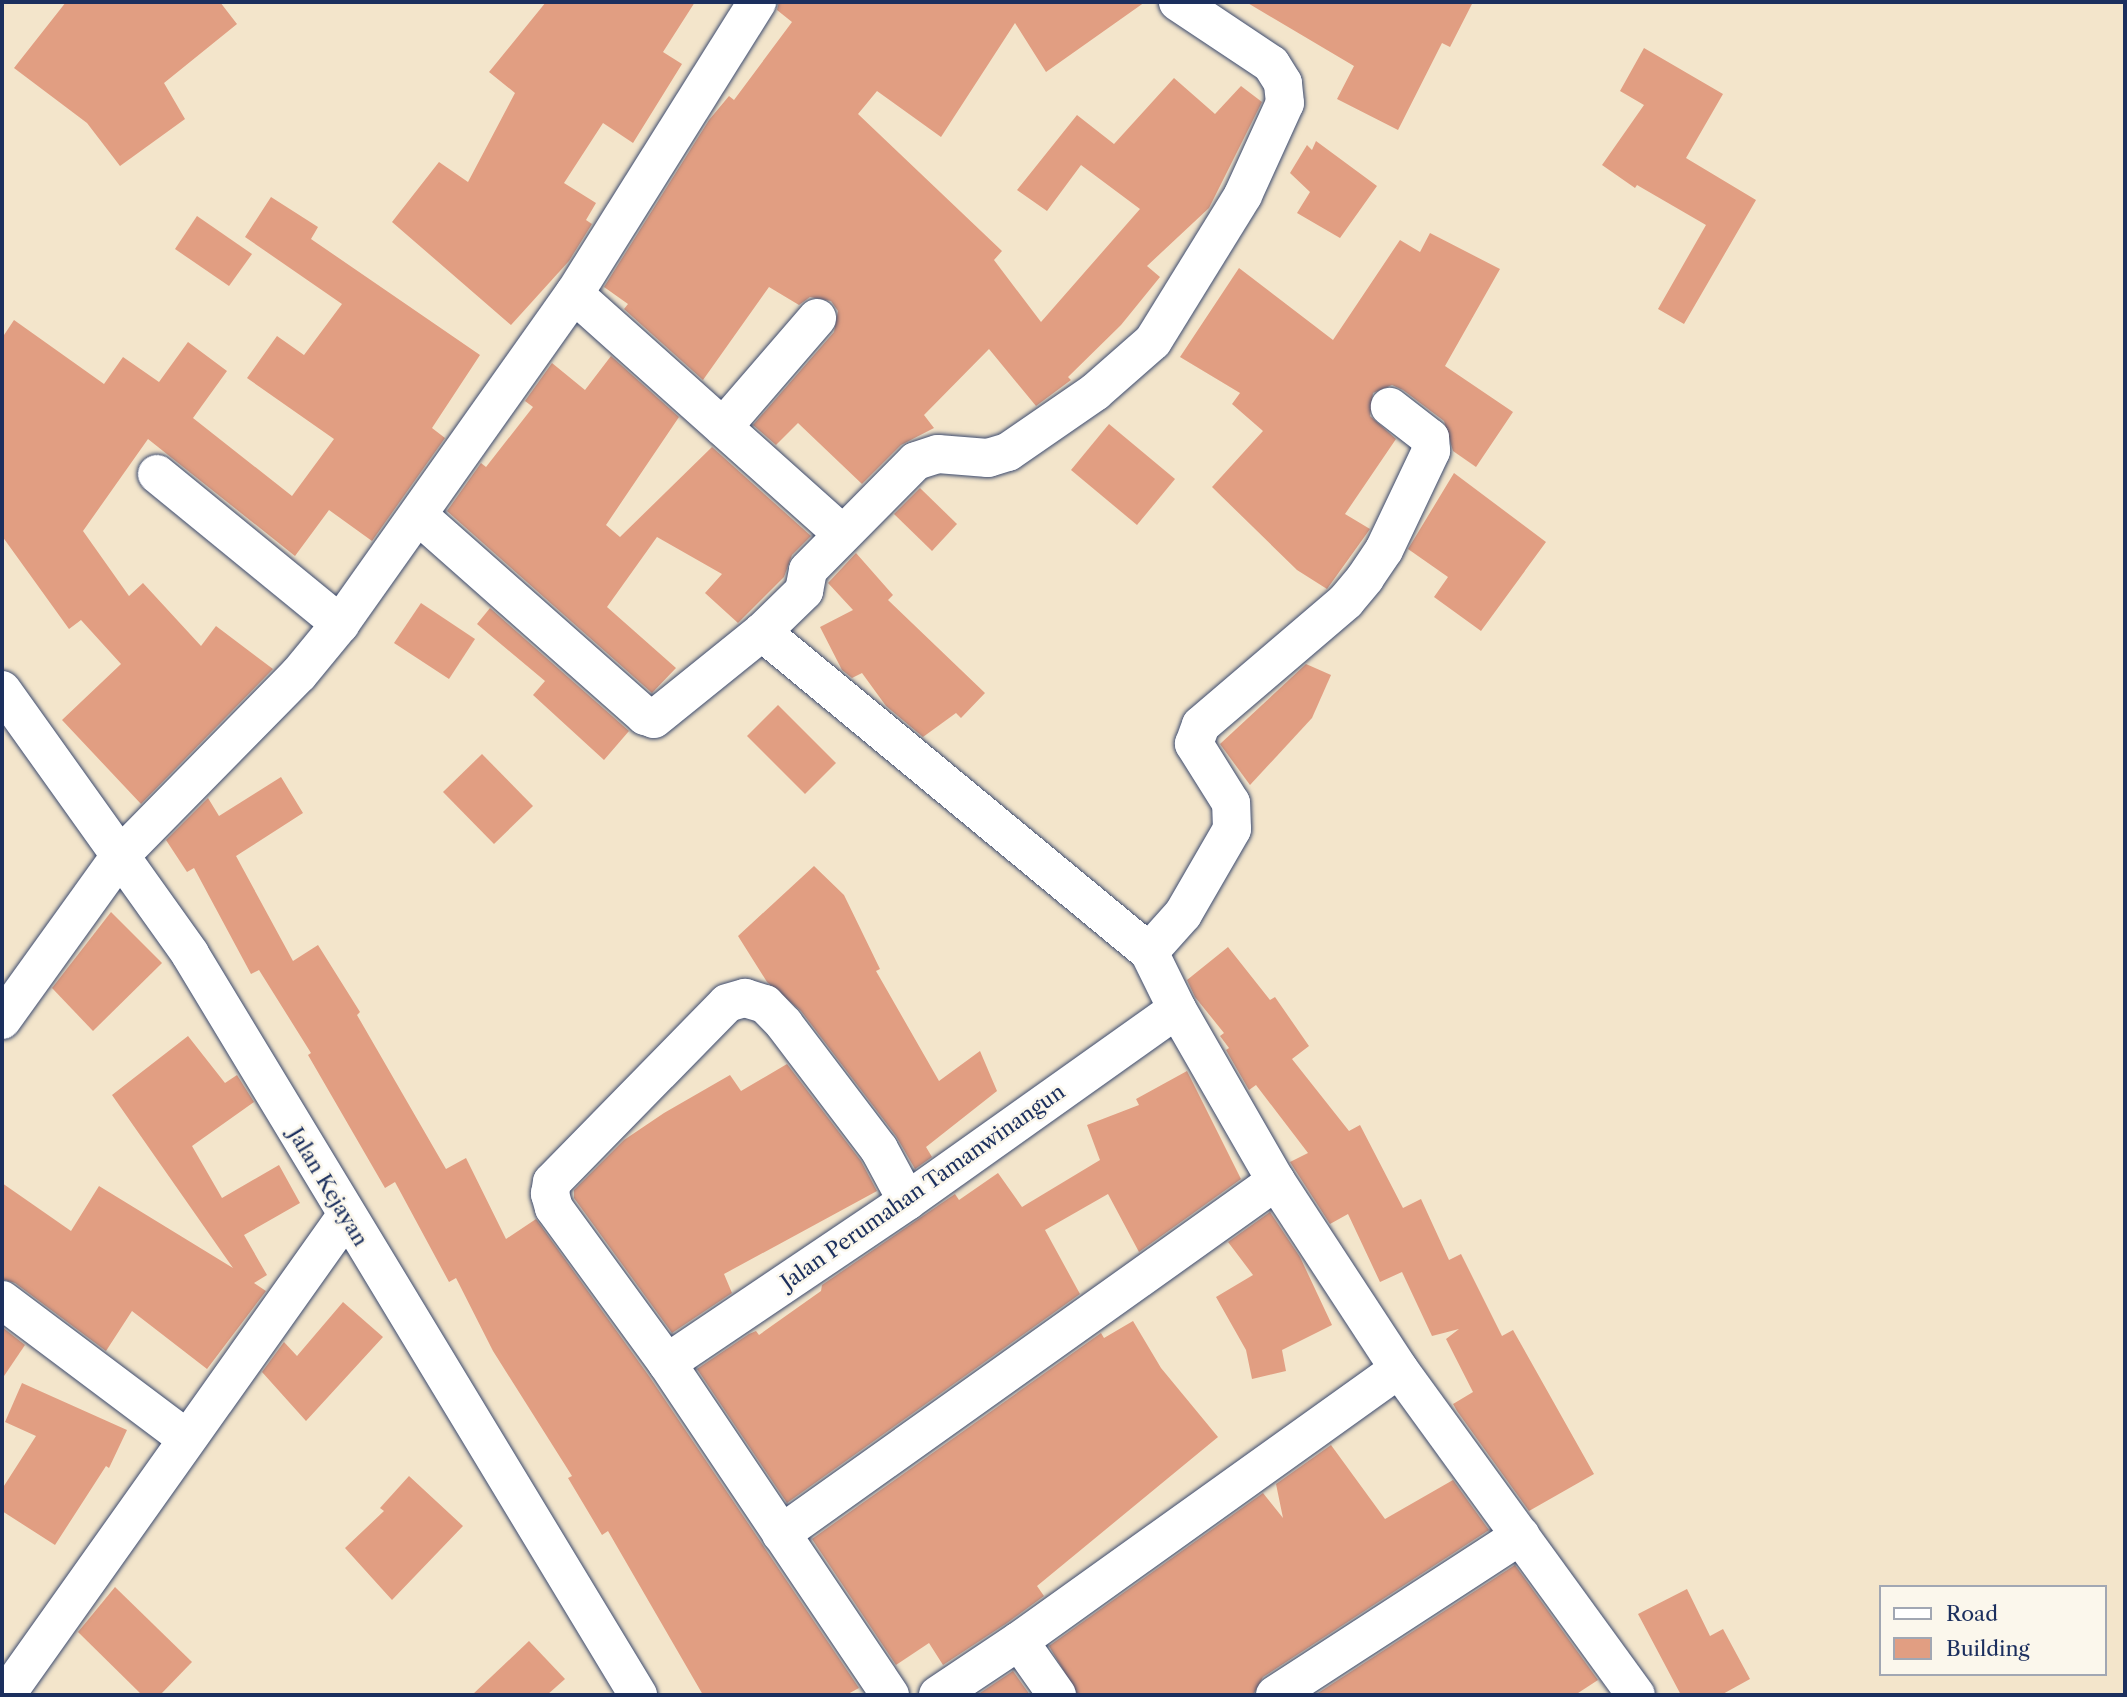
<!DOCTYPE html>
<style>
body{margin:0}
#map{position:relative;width:2127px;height:1697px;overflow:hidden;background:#f3e5cb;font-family:"Libre Caslon Text",serif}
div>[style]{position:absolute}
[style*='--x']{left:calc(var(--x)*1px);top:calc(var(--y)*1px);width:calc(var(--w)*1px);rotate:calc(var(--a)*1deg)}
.building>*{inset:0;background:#e19e82}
.roads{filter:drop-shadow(0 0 2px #3b4a6e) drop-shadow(0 0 2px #3b4a6e)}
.street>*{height:38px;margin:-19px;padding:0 19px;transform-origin:19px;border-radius:19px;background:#fff}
.secondary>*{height:38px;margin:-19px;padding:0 19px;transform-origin:19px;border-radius:19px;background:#fff}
span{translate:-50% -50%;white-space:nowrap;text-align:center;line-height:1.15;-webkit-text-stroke:5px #fbf7ec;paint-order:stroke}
.street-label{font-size:21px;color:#1b2f5e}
.frame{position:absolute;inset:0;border:4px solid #1b2f5e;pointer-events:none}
.legend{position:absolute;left:1879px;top:1585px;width:228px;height:91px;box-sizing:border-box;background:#fbf7ec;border:2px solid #a1a7b3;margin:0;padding:9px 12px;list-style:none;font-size:21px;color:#1b2f5e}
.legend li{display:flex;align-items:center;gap:14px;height:35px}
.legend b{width:35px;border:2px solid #a1a7b3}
</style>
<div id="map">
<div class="building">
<div style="clip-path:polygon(66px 2px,220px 2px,237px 24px,164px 83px,185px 119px,120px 166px,87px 123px,14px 68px)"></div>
<div style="clip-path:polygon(546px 2px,695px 2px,663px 52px,682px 64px,633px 143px,603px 123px,564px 183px,596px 203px,586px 220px,592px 224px,569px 261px,511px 325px,392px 222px,439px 162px,468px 182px,515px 93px,489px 72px)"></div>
<div style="clip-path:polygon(779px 2px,1145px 2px,1046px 72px,1015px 23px,941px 137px,877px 91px,858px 114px,1002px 251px,994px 260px,1041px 322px,1140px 209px,1081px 165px,1047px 211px,1017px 190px,1077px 115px,1114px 144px,1174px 78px,1215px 114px,1241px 86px,1262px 102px,1209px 208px,1147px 266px,1160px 277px,1121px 325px,1068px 377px,1071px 380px,1036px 406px,989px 349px,924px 415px,934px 428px,901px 445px,862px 484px,798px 423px,776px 445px,753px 425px,834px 332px,838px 311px,831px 301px,810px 297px,799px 305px,769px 287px,703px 380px,624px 309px,628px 304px,604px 287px,709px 120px,729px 96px,734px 100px,792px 22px,777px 10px)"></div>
<div style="clip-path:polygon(1246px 2px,1473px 2px,1450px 47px,1442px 43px,1398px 130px,1337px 99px,1354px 66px)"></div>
<div style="clip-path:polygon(1644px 48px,1723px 94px,1686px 158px,1756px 200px,1684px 324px,1658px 309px,1706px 225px,1637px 185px,1635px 188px,1602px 165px,1644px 105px,1620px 91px)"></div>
<div style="clip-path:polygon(1316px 141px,1377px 186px,1340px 238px,1297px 213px,1310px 192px,1290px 173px,1307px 145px,1312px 150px)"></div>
<div style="clip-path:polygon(271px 197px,318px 227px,311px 239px,480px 355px,432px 428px,445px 438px,372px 541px,329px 510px,295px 556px,148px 439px,83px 531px,129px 596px,143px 583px,201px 646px,216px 626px,273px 669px,141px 804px,62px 720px,121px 664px,81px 620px,69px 629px,2px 536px,2px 338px,14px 320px,104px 384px,123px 357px,159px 382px,188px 342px,227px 371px,193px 418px,292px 496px,334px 439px,247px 378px,277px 336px,304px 355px,342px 304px,245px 237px)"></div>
<div style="clip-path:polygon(197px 216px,252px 254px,229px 286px,175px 249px)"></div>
<div style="clip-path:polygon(1430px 233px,1500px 269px,1445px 366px,1513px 412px,1476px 467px,1453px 451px,1444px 421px,1403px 390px,1392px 385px,1373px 393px,1370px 416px,1396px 439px,1345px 514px,1370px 529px,1327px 589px,1297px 570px,1212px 487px,1263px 431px,1232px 404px,1240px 393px,1180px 357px,1239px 268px,1333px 340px,1400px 240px,1420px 252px)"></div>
<div style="clip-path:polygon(611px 356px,679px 417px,606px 525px,620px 537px,712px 447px,811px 536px,792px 555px,784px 577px,738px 623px,705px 593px,722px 574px,657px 537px,607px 607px,676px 668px,652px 693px,447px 511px,481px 463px,486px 467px,533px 407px,525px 401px,552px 363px,585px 390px)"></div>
<div style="clip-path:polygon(1109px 424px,1175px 479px,1137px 525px,1071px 470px)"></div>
<div style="clip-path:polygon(1454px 473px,1546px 542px,1481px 631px,1434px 597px,1448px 577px,1408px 549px)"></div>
<div style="clip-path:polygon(920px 488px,957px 524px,932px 551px,894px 514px)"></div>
<div style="clip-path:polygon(856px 553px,893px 595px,888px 600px,985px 693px,961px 718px,956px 713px,923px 737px,886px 706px,862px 673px,852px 678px,842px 670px,820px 627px,853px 610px,828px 583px)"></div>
<div style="clip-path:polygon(421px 603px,475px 639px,449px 679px,394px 643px)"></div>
<div style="clip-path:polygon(490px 608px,629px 731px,604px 760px,533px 695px,545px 681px,477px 624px)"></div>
<div style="clip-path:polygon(1306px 664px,1331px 675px,1312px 718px,1250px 785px,1220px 744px)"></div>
<div style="clip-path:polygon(778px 705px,836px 763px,805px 794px,747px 736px)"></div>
<div style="clip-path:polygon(482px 754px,533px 806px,494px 844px,443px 792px)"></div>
<div style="clip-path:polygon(281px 777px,303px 813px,236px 856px,293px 961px,318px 945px,360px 1012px,357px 1015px,446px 1169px,466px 1158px,506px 1239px,536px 1219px,649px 1376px,859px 1688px,846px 1695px,703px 1695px,608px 1531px,602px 1535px,568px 1478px,572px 1476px,493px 1351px,456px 1278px,449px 1282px,395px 1182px,385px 1188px,308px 1055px,311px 1053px,259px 970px,251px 974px,194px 868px,187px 872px,166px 840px,208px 798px,219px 816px)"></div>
<div style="clip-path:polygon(814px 866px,844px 895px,880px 969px,876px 971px,939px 1081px,980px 1051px,997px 1091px,926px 1147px,932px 1157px,915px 1169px,896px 1136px,801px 1011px,767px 982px,738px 936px)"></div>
<div style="clip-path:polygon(111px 912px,162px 963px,93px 1031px,52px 988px)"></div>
<div style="clip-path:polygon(1228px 947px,1270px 1000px,1275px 997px,1309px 1046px,1292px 1059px,1349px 1131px,1360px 1125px,1403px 1208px,1421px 1199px,1449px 1260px,1461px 1254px,1502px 1336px,1513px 1330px,1594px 1474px,1529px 1511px,1457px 1411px,1453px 1404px,1473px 1392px,1446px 1339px,1459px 1329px,1432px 1336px,1402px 1272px,1380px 1282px,1348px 1214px,1330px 1224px,1290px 1162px,1308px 1153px,1256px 1085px,1249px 1090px,1226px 1050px,1229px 1048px,1220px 1036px,1224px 1033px,1195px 997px,1187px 980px)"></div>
<div style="clip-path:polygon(188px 1036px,225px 1083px,237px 1075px,254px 1102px,192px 1146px,222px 1198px,279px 1165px,300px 1203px,244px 1235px,267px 1275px,254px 1283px,266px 1291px,207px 1369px,132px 1311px,106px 1351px,15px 1283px,2px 1279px,2px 1183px,71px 1231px,99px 1186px,233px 1268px,112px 1095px)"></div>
<div style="clip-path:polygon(787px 1064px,861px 1161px,877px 1191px,724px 1274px,732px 1293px,672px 1333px,574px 1198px,574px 1190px,624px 1140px,664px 1113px,730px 1075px,741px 1091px)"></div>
<div style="clip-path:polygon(1187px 1071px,1241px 1179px,1139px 1252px,1108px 1194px,1045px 1230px,1080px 1294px,787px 1503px,697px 1369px,749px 1334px,756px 1331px,759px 1335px,821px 1291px,822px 1285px,955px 1194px,959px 1200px,998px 1173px,1022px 1207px,1100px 1160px,1087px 1125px,1139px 1105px,1136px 1099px)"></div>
<div style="clip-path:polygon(1270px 1212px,1300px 1257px,1332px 1325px,1282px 1350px,1286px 1371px,1252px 1379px,1246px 1350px,1216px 1297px,1253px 1275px,1228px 1242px)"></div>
<div style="clip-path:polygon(343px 1302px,383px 1337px,306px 1421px,262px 1372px,284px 1342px,297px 1356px)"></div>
<div style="clip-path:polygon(1133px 1321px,1161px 1368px,1218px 1437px,1037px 1586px,1044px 1596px,1007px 1623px,943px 1665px,929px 1643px,896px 1665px,812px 1539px,1101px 1333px,1104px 1338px)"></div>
<div style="clip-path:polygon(2px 1327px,25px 1345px,2px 1379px)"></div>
<div style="clip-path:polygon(22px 1383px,127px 1430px,109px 1468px,106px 1466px,55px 1545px,2px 1511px,2px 1489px,36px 1436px,5px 1422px)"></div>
<div style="clip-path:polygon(1331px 1445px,1385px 1519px,1453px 1480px,1489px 1530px,1263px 1677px,1253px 1695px,1078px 1695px,1049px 1646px,1263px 1493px,1283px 1518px,1276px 1484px)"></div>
<div style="clip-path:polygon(409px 1476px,463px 1526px,392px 1600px,345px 1548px,384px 1511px,380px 1508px)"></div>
<div style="clip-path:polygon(1515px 1565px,1598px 1680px,1575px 1695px,1315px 1695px)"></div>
<div style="clip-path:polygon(115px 1587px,192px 1662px,160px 1695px,142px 1695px,78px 1632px)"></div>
<div style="clip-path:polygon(1687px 1589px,1710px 1636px,1723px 1629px,1750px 1679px,1721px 1695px,1681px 1695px,1638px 1614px)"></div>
<div style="clip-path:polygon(529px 1641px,565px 1679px,547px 1695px,472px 1695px)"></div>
<div style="clip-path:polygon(1013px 1671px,1030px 1695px,977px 1695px)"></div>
</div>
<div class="roads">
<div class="street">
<div style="--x:574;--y:294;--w:358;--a:41.8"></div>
<div style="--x:723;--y:427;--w:144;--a:-49.2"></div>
<div style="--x:157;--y:474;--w:237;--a:39.3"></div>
<div style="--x:419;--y:516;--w:302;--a:41.5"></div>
<div style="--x:645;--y:716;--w:9;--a:18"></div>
<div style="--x:654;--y:719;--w:139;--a:-38.9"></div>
<div style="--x:762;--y:632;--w:59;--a:-44.3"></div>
<div style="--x:804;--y:591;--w:21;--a:-79"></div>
<div style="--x:808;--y:570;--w:153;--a:-45.3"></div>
<div style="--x:916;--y:461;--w:23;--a:-18"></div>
<div style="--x:938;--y:454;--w:50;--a:4.6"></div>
<div style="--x:988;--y:458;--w:21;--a:-17"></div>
<div style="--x:1008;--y:452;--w:106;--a:-34.6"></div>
<div style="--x:1095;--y:392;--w:77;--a:-41.3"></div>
<div style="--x:1153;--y:341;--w:172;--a:-58.3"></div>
<div style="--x:1243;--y:195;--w:101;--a:-65.5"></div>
<div style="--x:1285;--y:103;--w:20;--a:-96"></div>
<div style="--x:1283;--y:83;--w:22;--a:-122"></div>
<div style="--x:1271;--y:64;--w:112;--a:-146.3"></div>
<div style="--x:762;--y:632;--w:502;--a:39.59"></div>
<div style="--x:1149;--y:952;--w:64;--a:63.8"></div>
<div style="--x:1177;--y:1009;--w:198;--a:60.1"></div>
<div style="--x:1276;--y:1181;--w:225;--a:56.8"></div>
<div style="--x:1399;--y:1369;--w:403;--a:54"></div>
<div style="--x:1149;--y:952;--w:51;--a:-48.2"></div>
<div style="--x:1183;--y:914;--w:98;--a:-60"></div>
<div style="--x:1232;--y:829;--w:26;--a:-92"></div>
<div style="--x:1231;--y:803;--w:70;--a:-122.1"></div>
<div style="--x:1194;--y:744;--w:20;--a:-70"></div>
<div style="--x:1201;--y:725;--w:191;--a:-40.5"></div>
<div style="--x:1346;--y:601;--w:30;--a:-50"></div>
<div style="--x:1365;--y:578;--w:34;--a:-56"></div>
<div style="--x:1384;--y:550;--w:110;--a:-64.6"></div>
<div style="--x:1431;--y:451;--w:13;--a:-94"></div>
<div style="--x:1430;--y:438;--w:51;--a:-142.2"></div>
<div style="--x:2;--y:1020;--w:202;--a:-54.3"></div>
<div style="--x:120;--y:856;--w:255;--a:-45.5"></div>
<div style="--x:299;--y:674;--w:65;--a:-50.6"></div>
<div style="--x:340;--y:624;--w:405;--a:-54.7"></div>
<div style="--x:574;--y:294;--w:345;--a:-57.9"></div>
<div style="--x:2;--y:1300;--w:231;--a:36.9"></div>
<div style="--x:667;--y:1363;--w:290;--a:-34"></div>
<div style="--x:907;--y:1201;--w:331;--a:-35.4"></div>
<div style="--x:781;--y:1534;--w:608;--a:-35.49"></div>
<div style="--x:1019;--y:1641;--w:467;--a:-35.6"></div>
<div style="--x:6;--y:1695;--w:587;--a:-54.63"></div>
<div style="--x:890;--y:1695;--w:400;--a:-123.9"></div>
<div style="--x:667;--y:1363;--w:192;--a:-126.1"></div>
<div style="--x:554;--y:1208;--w:15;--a:-106"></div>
<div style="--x:550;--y:1194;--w:12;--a:-81"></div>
<div style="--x:552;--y:1182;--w:250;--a:-45.6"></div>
<div style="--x:727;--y:1003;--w:19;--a:-16"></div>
<div style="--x:745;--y:998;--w:21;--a:17"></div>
<div style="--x:765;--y:1004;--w:28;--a:46"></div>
<div style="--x:784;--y:1024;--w:157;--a:52.8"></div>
<div style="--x:879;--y:1149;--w:59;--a:61.7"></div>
<div style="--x:938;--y:1695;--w:97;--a:-33.7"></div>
<div style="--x:1019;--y:1641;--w:66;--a:54.9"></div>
<div style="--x:1275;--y:1695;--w:293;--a:-33"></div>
</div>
<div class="secondary">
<div style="--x:2;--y:690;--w:324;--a:54.5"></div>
<div style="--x:190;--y:954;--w:866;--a:58.84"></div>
</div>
</div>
<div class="street-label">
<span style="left:328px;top:1187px;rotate:59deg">Jalan Kejayan</span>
<span style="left:923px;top:1187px;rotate:-35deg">Jalan Perumahan Tamanwinangun</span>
</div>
<div class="frame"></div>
<ul class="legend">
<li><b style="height:9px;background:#fff"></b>Road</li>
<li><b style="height:19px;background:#e19e82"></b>Building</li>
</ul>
</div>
